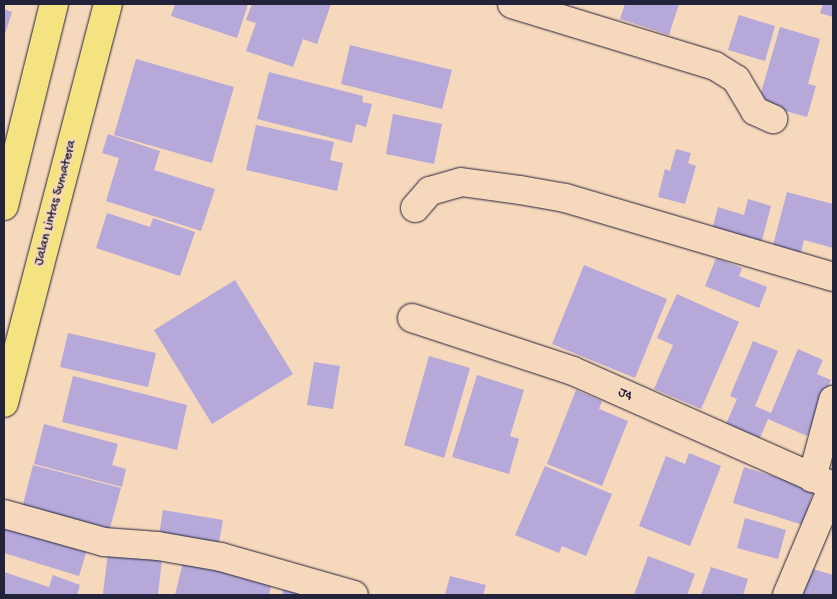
<!DOCTYPE html>
<style>
body{margin:0}
#map{position:relative;width:837px;height:599px;overflow:hidden;background:#f6d8bc;font-family:"Gochi Hand",sans-serif}
div>[style]{position:absolute}
[style*='--x']{left:calc(var(--x)*1px);top:calc(var(--y)*1px);width:calc(var(--w)*1px);rotate:calc(var(--a)*1deg)}
.building>*{inset:0;background:#b6a8d9}
.roads{filter:drop-shadow(0 0 1px #22223b) drop-shadow(0 0 1px #22223b)}
.minor>*{height:28px;margin:-14px;padding:0 14px;transform-origin:14px;border-radius:14px;background:#f6d8bc}
.trunk>*{height:28px;margin:-14px;padding:0 14px;transform-origin:14px;border-radius:14px;background:#f5e382}
span{translate:-50% -50%;white-space:nowrap;text-align:center;line-height:1.15;-webkit-text-stroke:4px #f6d8bc;paint-order:stroke}
.street-label{font-size:14px;color:#22223b}
.frame{position:absolute;inset:0;border:5px solid #22223b;pointer-events:none}
</style>
<div id="map">
<div class="building">
<div style="clip-path:polygon(175px 4px,248px 4px,237px 38px,171px 16px)"></div>
<div style="clip-path:polygon(252px 4px,331px 4px,317px 44px,303px 39px,293px 67px,246px 51px,256px 23px,246px 20px)"></div>
<div style="clip-path:polygon(625px 4px,679px 4px,669px 35px,620px 19px)"></div>
<div style="clip-path:polygon(823px 4px,833px 4px,833px 17px,820px 13px)"></div>
<div style="clip-path:polygon(4px 9px,12px 12px,4px 37px)"></div>
<div style="clip-path:polygon(739px 15px,775px 26px,765px 61px,728px 50px)"></div>
<div style="clip-path:polygon(780px 27px,820px 39px,808px 84px,816px 86px,807px 117px,758px 103px)"></div>
<div style="clip-path:polygon(350px 45px,452px 70px,442px 109px,341px 84px)"></div>
<div style="clip-path:polygon(136px 59px,234px 87px,212px 163px,114px 135px)"></div>
<div style="clip-path:polygon(269px 72px,363px 96px,362px 102px,372px 104px,366px 127px,356px 124px,352px 143px,257px 119px)"></div>
<div style="clip-path:polygon(393px 114px,442px 124px,434px 164px,386px 154px)"></div>
<div style="clip-path:polygon(256px 125px,334px 142px,330px 160px,343px 163px,337px 191px,246px 170px)"></div>
<div style="clip-path:polygon(108px 134px,160px 151px,154px 170px,215px 189px,201px 231px,106px 201px,119px 158px,102px 153px)"></div>
<div style="clip-path:polygon(676px 149px,691px 153px,688px 163px,696px 166px,685px 204px,658px 197px,665px 169px,670px 171px)"></div>
<div style="clip-path:polygon(787px 192px,833px 204px,833px 248px,804px 240px,799px 260px,771px 253px)"></div>
<div style="clip-path:polygon(748px 199px,771px 206px,761px 244px,712px 230px,718px 207px,744px 215px)"></div>
<div style="clip-path:polygon(107px 213px,150px 227px,153px 218px,195px 232px,180px 276px,96px 248px)"></div>
<div style="clip-path:polygon(716px 258px,742px 268px,739px 276px,767px 287px,759px 308px,705px 286px)"></div>
<div style="clip-path:polygon(584px 265px,667px 299px,635px 378px,552px 344px)"></div>
<div style="clip-path:polygon(235px 280px,293px 374px,212px 424px,154px 330px)"></div>
<div style="clip-path:polygon(677px 294px,739px 322px,701px 409px,654px 389px,673px 345px,657px 338px)"></div>
<div style="clip-path:polygon(68px 333px,156px 353px,148px 387px,60px 367px)"></div>
<div style="clip-path:polygon(753px 341px,778px 351px,755px 406px,771px 413px,798px 349px,823px 360px,817px 374px,831px 380px,807px 436px,768px 419px,760px 438px,726px 424px,737px 399px,730px 396px)"></div>
<div style="clip-path:polygon(429px 356px,470px 368px,444px 458px,404px 445px)"></div>
<div style="clip-path:polygon(314px 362px,340px 366px,333px 409px,307px 405px)"></div>
<div style="clip-path:polygon(477px 375px,524px 390px,510px 436px,519px 439px,509px 474px,452px 457px)"></div>
<div style="clip-path:polygon(73px 376px,187px 405px,177px 450px,62px 422px)"></div>
<div style="clip-path:polygon(576px 390px,602px 401px,599px 409px,628px 421px,602px 486px,547px 464px)"></div>
<div style="clip-path:polygon(44px 424px,118px 444px,112px 465px,126px 469px,122px 487px,34px 464px)"></div>
<div style="clip-path:polygon(689px 453px,721px 466px,690px 546px,639px 526px,666px 456px,685px 464px)"></div>
<div style="clip-path:polygon(33px 465px,121px 488px,107px 539px,20px 516px)"></div>
<div style="clip-path:polygon(545px 466px,612px 494px,586px 556px,562px 546px,559px 553px,515px 535px)"></div>
<div style="clip-path:polygon(744px 467px,814px 489px,803px 525px,733px 503px)"></div>
<div style="clip-path:polygon(163px 510px,223px 520px,217px 553px,158px 542px)"></div>
<div style="clip-path:polygon(4px 517px,89px 543px,79px 576px,4px 553px)"></div>
<div style="clip-path:polygon(745px 518px,786px 530px,778px 559px,737px 548px)"></div>
<div style="clip-path:polygon(108px 552px,162px 559px,158px 595px,103px 594px)"></div>
<div style="clip-path:polygon(185px 554px,273px 577px,269px 595px,175px 595px)"></div>
<div style="clip-path:polygon(648px 556px,695px 574px,687px 595px,634px 595px)"></div>
<div style="clip-path:polygon(711px 567px,748px 579px,743px 595px,701px 595px)"></div>
<div style="clip-path:polygon(806px 567px,833px 575px,833px 595px,797px 595px)"></div>
<div style="clip-path:polygon(4px 572px,49px 587px,53px 575px,80px 585px,77px 595px,4px 595px)"></div>
<div style="clip-path:polygon(450px 576px,486px 585px,483px 595px,445px 595px)"></div>
<div style="clip-path:polygon(285px 583px,331px 595px,282px 595px)"></div>
</div>
<div class="roads">
<div class="minor">
<div style="--x:512;--y:4;--w:212;--a:17"></div>
<div style="--x:715;--y:66;--w:25;--a:32"></div>
<div style="--x:736;--y:79;--w:37;--a:59"></div>
<div style="--x:755;--y:111;--w:20;--a:24"></div>
<div style="--x:415;--y:208;--w:23;--a:-49"></div>
<div style="--x:430;--y:191;--w:32;--a:-16"></div>
<div style="--x:461;--y:182;--w:60;--a:7.7"></div>
<div style="--x:520;--y:190;--w:46;--a:10.1"></div>
<div style="--x:565;--y:198;--w:279;--a:16.4"></div>
<div style="--x:412;--y:318;--w:169;--a:18.2"></div>
<div style="--x:573;--y:371;--w:284;--a:23.9"></div>
<div style="--x:812;--y:478;--w:81;--a:-74.9"></div>
<div style="--x:4;--y:514;--w:104;--a:15.6"></div>
<div style="--x:104;--y:542;--w:54;--a:4.2"></div>
<div style="--x:158;--y:546;--w:64;--a:9.9"></div>
<div style="--x:221;--y:557;--w:138;--a:15.9"></div>
<div style="--x:787;--y:595;--w:118;--a:-67.1"></div>
</div>
<div class="trunk">
<div style="--x:4;--y:206;--w:208;--a:-76.1"></div>
<div style="--x:4;--y:403;--w:412;--a:-75.4"></div>
</div>
</div>
<div class="street-label">
<span style="left:56px;top:203px;rotate:-75deg">Jalan Lintas Sumatera</span>
<span style="left:625px;top:395px;rotate:24deg">J4</span>
</div>
<div class="frame"></div>
</div>
